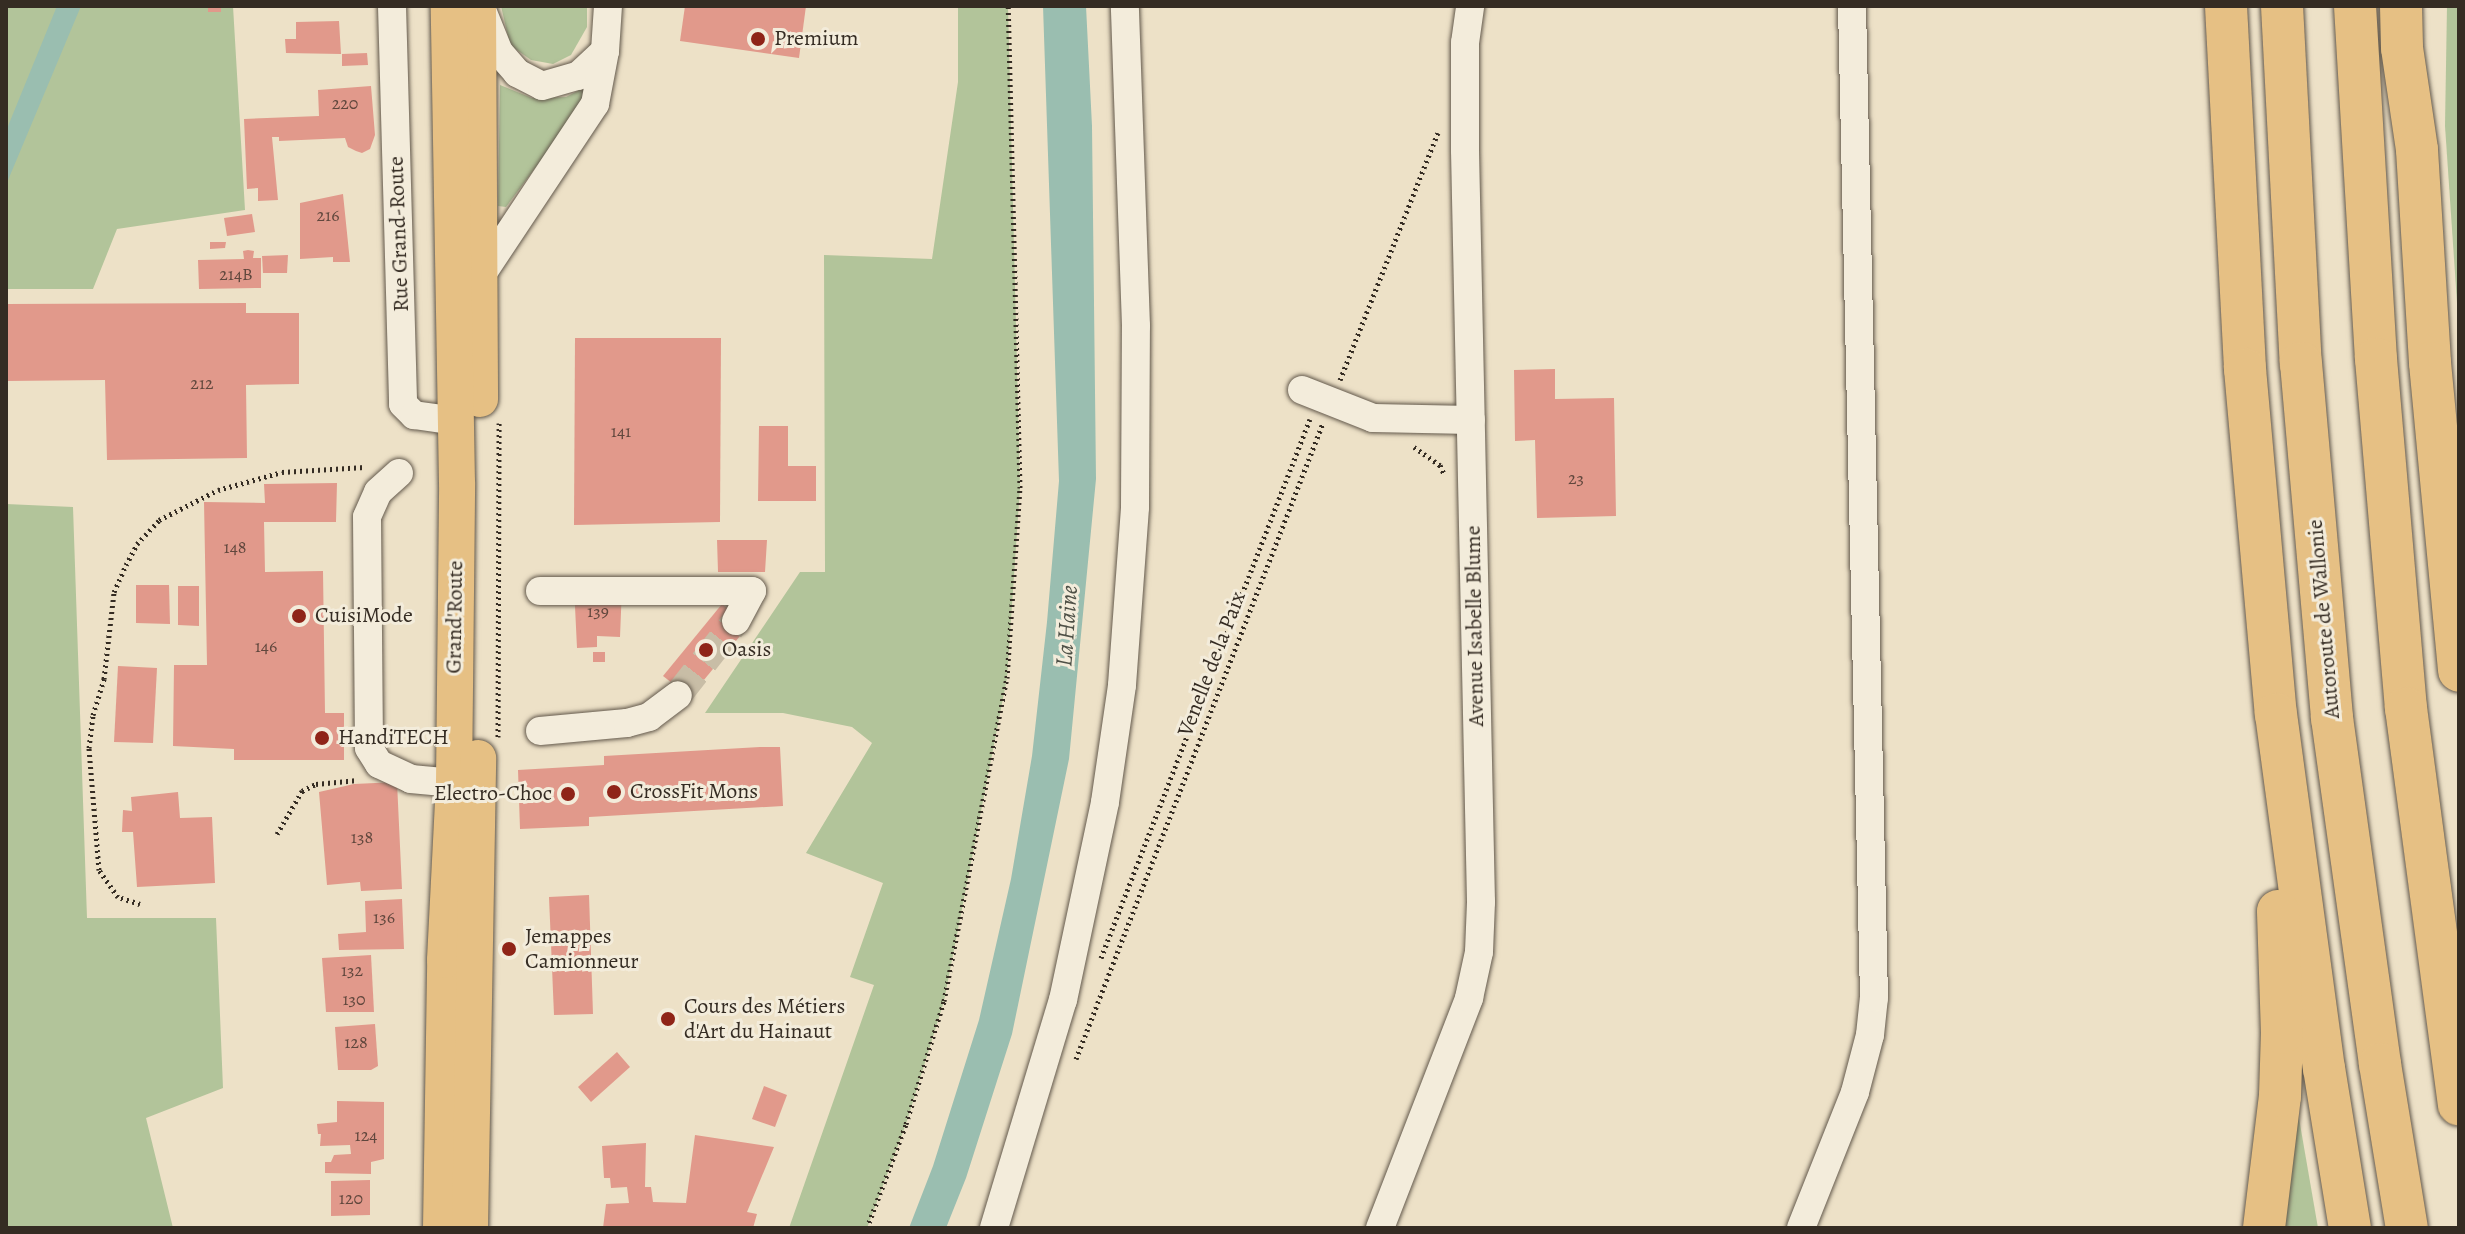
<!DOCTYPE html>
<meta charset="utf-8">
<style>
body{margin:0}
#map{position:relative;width:2465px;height:1234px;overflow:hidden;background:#ede1c7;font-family:Alegreya,serif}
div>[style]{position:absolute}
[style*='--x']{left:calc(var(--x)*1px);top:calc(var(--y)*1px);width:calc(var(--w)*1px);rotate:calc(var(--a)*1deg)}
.green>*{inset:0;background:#b2c49a}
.water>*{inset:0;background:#9abeb0}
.building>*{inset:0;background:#e1998b}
.minor-tunnel>*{height:28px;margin-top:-14px;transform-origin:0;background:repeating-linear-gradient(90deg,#c8bda6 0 28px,transparent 0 42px)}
.path>*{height:5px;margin-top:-2.5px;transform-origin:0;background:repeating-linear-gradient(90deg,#352c23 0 2px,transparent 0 6px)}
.roads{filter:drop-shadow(0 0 2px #63594c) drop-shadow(0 0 2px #63594c)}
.minor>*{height:28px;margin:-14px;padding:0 14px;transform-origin:14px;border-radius:14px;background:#f3ecdb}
.major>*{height:36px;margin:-18px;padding:0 18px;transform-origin:18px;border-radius:18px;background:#e6c084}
.highway>*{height:42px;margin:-21px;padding:0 21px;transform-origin:21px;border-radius:21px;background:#e6c084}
.dots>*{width:22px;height:22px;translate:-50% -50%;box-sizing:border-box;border:4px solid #f3ecdb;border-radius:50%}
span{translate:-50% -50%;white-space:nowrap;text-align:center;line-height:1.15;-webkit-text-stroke:6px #f3ecdb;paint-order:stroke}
.number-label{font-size:18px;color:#60473d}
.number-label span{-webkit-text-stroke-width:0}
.poi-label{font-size:22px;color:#352c23}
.left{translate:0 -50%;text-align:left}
.right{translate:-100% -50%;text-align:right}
.street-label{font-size:22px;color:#352c23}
.water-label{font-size:24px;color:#4e5046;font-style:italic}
.frame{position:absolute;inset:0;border:8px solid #352c23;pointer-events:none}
</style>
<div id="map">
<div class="green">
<div style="clip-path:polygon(6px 6px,233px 6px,245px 210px,117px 229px,93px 289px,6px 289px)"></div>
<div style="clip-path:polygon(501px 6px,587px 6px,587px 27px,571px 55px,553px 64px,531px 60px,510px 45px)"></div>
<div style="clip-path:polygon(958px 6px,1008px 6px,1020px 488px,1007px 678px,944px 1001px,906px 1124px,867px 1228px,789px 1228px,874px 985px,850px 977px,883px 883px,806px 853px,872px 743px,852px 727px,783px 713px,705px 713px,800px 572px,825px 572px,824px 255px,932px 259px,958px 82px)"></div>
<div style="clip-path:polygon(2447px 6px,2459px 6px,2459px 332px,2445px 126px)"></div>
<div style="clip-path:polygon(500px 85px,532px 98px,566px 97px,589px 85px,580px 108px,506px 207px,498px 206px)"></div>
<div style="clip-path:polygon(6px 504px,73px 507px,87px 918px,216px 918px,223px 1088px,146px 1118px,173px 1228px,6px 1228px)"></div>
<div style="clip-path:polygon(2296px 1101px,2318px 1228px,2280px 1228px)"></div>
</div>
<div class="water">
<div style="clip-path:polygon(57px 6px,81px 6px,6px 185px,6px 131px)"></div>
<div style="clip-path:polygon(1043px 6px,1086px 6px,1092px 126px,1096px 479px,1069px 759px,1012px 1034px,966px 1178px,946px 1228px,909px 1228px,933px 1166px,979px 1020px,1011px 879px,1032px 756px,1047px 622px,1059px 481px)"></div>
</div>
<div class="building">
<div style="clip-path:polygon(208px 6px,221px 6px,221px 12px,208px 12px)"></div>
<div style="clip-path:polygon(685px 6px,806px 6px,799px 58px,680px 41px)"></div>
<div style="clip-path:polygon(339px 21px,341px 54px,286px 53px,285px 39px,296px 39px,296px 22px)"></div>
<div style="clip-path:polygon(367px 53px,368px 65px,342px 66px,342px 54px)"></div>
<div style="clip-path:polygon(371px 86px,375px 135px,370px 149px,362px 153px,356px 151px,348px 147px,345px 138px,279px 141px,279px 137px,272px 137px,278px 200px,258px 201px,258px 188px,247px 189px,244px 119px,319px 116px,318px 90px)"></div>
<div style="clip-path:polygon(343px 194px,350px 262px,333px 262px,333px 257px,300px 259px,300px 203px)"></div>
<div style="clip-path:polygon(252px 214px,255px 232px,227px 236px,224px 218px)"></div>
<div style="clip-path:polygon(210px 242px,226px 242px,225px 248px,210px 249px)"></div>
<div style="clip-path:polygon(248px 250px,254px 251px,253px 258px,261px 258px,261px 288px,199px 289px,198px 260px,244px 259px,243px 251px)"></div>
<div style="clip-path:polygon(288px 255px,287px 273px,263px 273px,262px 256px)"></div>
<div style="clip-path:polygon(246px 303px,246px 313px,299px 313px,299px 384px,246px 385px,247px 458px,107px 460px,105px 380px,6px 381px,6px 304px)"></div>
<div style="clip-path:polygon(575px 338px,721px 338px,720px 522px,574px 525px)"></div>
<div style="clip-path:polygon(1555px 369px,1555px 399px,1614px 398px,1616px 516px,1537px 518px,1535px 440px,1515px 441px,1514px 370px)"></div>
<div style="clip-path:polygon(759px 426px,788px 426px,788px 466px,816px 466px,816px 501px,758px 501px)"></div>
<div style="clip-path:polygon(337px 483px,336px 522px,264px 522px,265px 572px,323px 571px,325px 713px,344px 713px,344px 760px,234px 760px,234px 749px,173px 746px,174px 665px,207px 665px,204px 502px,265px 503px,264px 484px)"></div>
<div style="clip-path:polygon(717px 540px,767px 540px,765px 572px,718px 572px)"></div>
<div style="clip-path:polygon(136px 585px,169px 585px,170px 624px,136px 623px)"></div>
<div style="clip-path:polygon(178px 586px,199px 586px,199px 626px,178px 625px)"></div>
<div style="clip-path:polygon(574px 586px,622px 587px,620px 637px,597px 636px,597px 647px,577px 648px)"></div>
<div style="clip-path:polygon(722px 604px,749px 625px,690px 697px,663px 676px)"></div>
<div style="clip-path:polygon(593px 652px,605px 652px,605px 662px,593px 662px)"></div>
<div style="clip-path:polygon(118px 666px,157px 668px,153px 743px,114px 742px)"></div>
<div style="clip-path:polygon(760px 747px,780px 747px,783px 806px,589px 817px,589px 826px,520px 829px,518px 770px,604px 765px,604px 756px)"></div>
<div style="clip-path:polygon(397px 782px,402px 889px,361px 891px,360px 882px,327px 885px,319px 792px,354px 784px)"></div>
<div style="clip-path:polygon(178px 792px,180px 818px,212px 817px,215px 883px,137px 887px,133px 832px,122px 832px,123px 810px,132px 811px,131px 797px)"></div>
<div style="clip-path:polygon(589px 895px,593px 1014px,554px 1015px,549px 897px)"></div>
<div style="clip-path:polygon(402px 899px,404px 949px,339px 950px,338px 934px,366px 932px,365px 901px)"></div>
<div style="clip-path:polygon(371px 955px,374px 1012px,326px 1012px,322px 958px)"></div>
<div style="clip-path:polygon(375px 1024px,378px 1066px,371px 1070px,338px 1070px,335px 1027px)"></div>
<div style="clip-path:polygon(617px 1052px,630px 1067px,591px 1102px,578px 1087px)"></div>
<div style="clip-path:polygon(764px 1086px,787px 1095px,775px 1127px,752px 1119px)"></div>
<div style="clip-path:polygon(337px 1101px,384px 1102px,384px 1159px,371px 1162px,371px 1174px,325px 1173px,325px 1162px,331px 1162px,334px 1155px,351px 1154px,350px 1145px,320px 1146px,321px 1134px,318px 1134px,317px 1124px,337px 1122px)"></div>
<div style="clip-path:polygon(695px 1135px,774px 1147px,747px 1212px,757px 1214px,753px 1228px,603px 1228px,606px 1204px,629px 1203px,627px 1187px,611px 1188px,610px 1178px,604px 1178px,602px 1146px,646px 1143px,645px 1187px,651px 1187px,653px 1202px,686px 1203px)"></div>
<div style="clip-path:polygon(370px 1180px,370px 1215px,331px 1216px,331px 1181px)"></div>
</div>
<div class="minor-tunnel">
<div style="--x:678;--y:695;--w:94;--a:-51.9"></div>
</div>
<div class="path">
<div style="--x:1340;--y:380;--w:266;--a:-68.4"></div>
<div style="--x:1414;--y:447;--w:32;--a:35"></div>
<div style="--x:1440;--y:465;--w:10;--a:66"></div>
<div style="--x:498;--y:737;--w:314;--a:-89.8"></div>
<div style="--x:277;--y:834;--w:50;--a:-59.8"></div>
<div style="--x:302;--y:791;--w:16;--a:-27"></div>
<div style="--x:316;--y:784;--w:42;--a:-5.4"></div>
<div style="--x:140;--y:904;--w:23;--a:-162"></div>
<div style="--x:118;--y:897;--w:33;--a:-125"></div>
<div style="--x:99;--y:870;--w:122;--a:-94.7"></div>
<div style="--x:89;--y:748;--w:33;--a:-83"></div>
<div style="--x:93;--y:715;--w:38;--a:-73"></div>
<div style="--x:104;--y:679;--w:88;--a:-83.4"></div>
<div style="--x:114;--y:592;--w:30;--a:-66"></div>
<div style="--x:126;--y:565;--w:24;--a:-62"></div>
<div style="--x:137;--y:544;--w:33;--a:-47"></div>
<div style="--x:159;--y:520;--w:66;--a:-27"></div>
<div style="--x:218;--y:490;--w:66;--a:-15.7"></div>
<div style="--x:282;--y:472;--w:83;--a:-3.4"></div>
<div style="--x:1101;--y:958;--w:578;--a:-68.81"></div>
<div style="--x:1076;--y:1059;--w:682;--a:-68.78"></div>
<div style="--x:867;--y:1228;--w:111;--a:-69.4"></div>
<div style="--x:906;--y:1124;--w:129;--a:-72.8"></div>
<div style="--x:944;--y:1001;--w:329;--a:-79"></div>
<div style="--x:1007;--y:678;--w:190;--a:-86.1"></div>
<div style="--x:1020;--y:488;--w:482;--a:-91.4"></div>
</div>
<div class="roads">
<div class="minor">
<div style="--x:392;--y:6;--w:398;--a:88.4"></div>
<div style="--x:403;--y:404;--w:16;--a:45"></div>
<div style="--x:414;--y:415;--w:42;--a:8.1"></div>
<div style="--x:482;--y:10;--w:45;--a:68"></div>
<div style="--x:499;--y:52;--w:28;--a:49"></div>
<div style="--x:517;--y:73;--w:28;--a:27"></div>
<div style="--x:542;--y:86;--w:37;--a:-16"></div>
<div style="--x:578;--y:76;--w:37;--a:-43"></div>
<div style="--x:480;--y:277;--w:208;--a:-56.4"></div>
<div style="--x:595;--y:104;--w:54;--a:-79.3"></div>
<div style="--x:605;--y:51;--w:45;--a:-86.2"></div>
<div style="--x:1302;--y:390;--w:76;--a:21.5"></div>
<div style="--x:1373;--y:418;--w:98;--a:1.2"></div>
<div style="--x:399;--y:473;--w:28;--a:138"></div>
<div style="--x:378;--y:492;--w:27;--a:114"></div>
<div style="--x:367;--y:517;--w:231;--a:89.5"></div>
<div style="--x:369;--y:748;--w:19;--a:58"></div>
<div style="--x:379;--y:764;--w:35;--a:25"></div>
<div style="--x:411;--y:779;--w:43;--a:5.3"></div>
<div style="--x:540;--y:591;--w:212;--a:0"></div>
<div style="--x:752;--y:591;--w:34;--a:118"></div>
<div style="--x:540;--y:731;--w:87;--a:-5.3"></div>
<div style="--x:627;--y:723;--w:23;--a:-15"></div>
<div style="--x:649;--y:717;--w:36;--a:-37"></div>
<div style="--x:994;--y:1228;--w:238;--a:-73.2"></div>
<div style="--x:1063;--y:1000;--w:202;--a:-78"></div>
<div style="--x:1105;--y:802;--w:118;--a:-81.7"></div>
<div style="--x:1122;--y:685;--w:178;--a:-85.8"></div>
<div style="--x:1135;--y:507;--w:181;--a:-89.7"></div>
<div style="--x:1136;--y:326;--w:320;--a:-92"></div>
<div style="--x:1380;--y:1228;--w:247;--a:-68.8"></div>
<div style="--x:1469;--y:998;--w:47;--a:-77.7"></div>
<div style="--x:1479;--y:952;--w:50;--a:-87.7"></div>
<div style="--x:1481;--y:902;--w:752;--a:-91.22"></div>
<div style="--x:1465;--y:150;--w:107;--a:-90"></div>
<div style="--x:1465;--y:43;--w:37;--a:-82"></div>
<div style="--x:1801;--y:1228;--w:146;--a:-68.3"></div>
<div style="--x:1855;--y:1092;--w:59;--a:-75.3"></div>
<div style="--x:1870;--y:1035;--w:37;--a:-84"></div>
<div style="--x:1874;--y:998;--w:992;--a:-91.27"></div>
</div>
<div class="major">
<div style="--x:478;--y:6;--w:393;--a:89.7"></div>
<div style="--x:441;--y:1228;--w:268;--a:-89.1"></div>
<div style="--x:445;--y:960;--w:177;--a:-87.1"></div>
<div style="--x:454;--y:783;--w:300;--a:-89.4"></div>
<div style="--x:457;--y:483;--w:477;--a:-91"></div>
<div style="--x:470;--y:1228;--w:470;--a:-89"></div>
</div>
<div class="highway">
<div style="--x:2226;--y:6;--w:363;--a:87"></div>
<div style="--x:2245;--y:369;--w:346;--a:84.9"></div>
<div style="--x:2276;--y:714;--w:357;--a:82.3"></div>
<div style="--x:2324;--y:1068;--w:162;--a:80.8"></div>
<div style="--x:2282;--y:6;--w:358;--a:87"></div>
<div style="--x:2301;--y:363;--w:356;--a:85"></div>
<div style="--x:2332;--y:718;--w:349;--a:82.1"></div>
<div style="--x:2380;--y:1064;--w:166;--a:80.7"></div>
<div style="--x:2355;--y:6;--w:354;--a:86.6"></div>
<div style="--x:2376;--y:359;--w:350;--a:85.1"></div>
<div style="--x:2406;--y:708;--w:400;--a:82.4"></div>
<div style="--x:2401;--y:6;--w:42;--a:88.6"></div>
<div style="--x:2402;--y:48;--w:103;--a:81.6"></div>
<div style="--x:2417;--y:150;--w:213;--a:86.5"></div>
<div style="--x:2430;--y:363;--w:309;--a:84.6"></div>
<div style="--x:2264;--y:1228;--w:133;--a:-83.1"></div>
<div style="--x:2280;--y:1096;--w:63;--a:-88.2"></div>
<div style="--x:2282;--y:1033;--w:122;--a:-91.9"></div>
</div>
</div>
<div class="dots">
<div style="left:758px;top:39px;background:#8f2418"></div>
<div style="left:299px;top:616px;background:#8f2418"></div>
<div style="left:706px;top:650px;background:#8f2418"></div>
<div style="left:322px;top:738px;background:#8f2418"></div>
<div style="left:614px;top:792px;background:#8f2418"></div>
<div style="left:568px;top:794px;background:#8f2418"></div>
<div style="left:509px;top:949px;background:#8f2418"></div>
<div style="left:668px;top:1019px;background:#8f2418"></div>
</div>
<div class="number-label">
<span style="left:345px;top:103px">220</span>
<span style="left:328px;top:215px">216</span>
<span style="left:236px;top:274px">214B</span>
<span style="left:202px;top:383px">212</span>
<span style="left:621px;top:431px">141</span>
<span style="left:1576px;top:478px">23</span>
<span style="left:235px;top:547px">148</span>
<span style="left:598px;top:611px">139</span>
<span style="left:266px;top:646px">146</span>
<span style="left:362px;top:837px">138</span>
<span style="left:384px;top:917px">136</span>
<span style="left:352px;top:970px">132</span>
<span style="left:354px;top:999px">130</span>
<span style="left:356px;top:1042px">128</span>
<span style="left:366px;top:1135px">124</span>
<span style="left:351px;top:1198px">120</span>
</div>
<div class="poi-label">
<span class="left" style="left:774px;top:39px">Premium</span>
<span class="left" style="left:315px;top:616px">CuisiMode</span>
<span class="left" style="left:722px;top:650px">Oasis</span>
<span class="left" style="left:338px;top:738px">HandiTECH</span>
<span class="left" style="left:630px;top:792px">CrossFit Mons</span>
<span class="right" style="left:552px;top:794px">Electro-Choc</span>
<span class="left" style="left:525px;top:949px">Jemappes<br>Camionneur</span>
<span class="left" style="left:684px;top:1019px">Cours des Métiers<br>d'Art du Hainaut</span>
</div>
<div class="street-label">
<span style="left:399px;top:234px;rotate:-92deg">Rue Grand-Route</span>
<span style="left:455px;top:617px;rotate:-89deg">Grand'Route</span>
<span style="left:2324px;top:619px;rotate:-95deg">Autoroute de Wallonie</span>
<span style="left:1475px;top:626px;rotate:-91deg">Avenue Isabelle Blume</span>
<span style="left:1212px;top:664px;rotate:-69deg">Venelle de la Paix</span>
</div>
<div class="water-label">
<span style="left:1067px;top:626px;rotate:-86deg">La Haine</span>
</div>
<div class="frame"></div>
</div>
